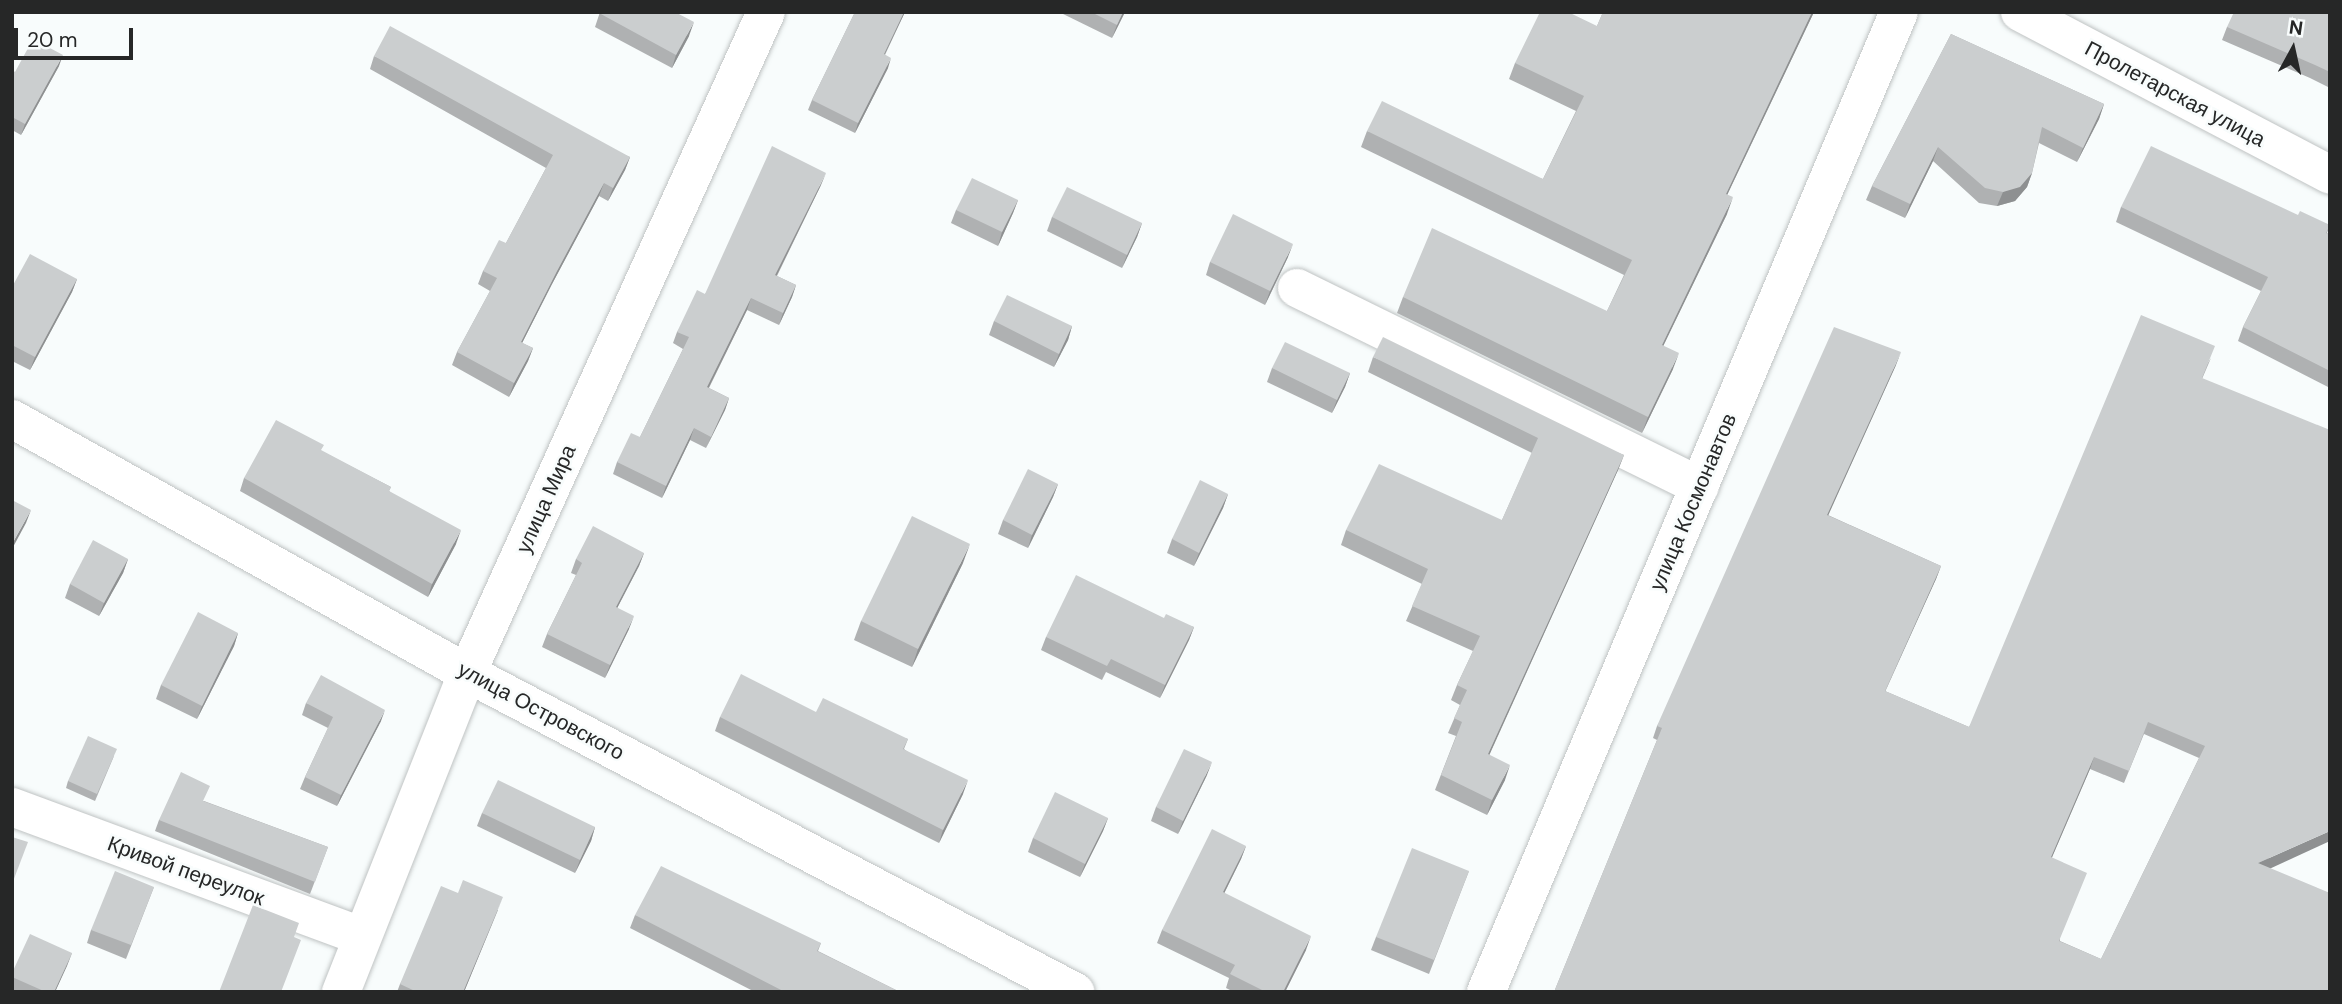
<!DOCTYPE html>
<meta charset="utf-8">
<style>
body{margin:0}
#map{position:relative;width:2342px;height:1004px;overflow:hidden;background:#f8fcfc;font-family:"DM Sans",sans-serif}
div>[style]{position:absolute}
[style*='--x']{left:calc(var(--x)*1px);top:calc(var(--y)*1px);width:calc(var(--w)*1px);rotate:calc(var(--a)*1deg)}
.roads{filter:drop-shadow(0 0 2px #bfc3c3) drop-shadow(0 0 2px #bfc3c3)}
.minor>*{height:38px;margin:-19px;padding:0 19px;transform-origin:19px;border-radius:19px;background:#fff}
.wall>*{inset:0;background:#afb1b2}
.shaded-wall>*{inset:0;background:#8e9091}
.building>*{inset:0;background:#cbcecf}
span{translate:-50% -50%;white-space:nowrap;text-align:center;line-height:1.15;-webkit-text-stroke:5px #f8fcfc;paint-order:stroke}
.street-label{font-size:21px;color:#262727}
.frame{position:absolute;inset:0;border:14px solid #262727;pointer-events:none}
.north{position:absolute;left:2258px;top:14px;width:70px;height:70px;-webkit-text-stroke:5px #f8fcfc;paint-order:stroke;rotate:8deg;font-size:19px;font-weight:700;line-height:28px;text-align:center;color:#262727}
.north::after{content:'';display:block;margin:auto;width:24px;height:32px;background:#262727;clip-path:polygon(50% 0,100% 100%,50% 72%,0 100%)}
.scale{position:absolute;left:14px;top:28px;width:119px;height:32px;box-sizing:border-box;border:4px solid #262727;border-top:0;padding-left:9px;font-size:21px;line-height:24px;white-space:nowrap;color:#262727;-webkit-text-stroke:5px #f8fcfc;paint-order:stroke}
</style>
<div id="map">
<div class="roads">
<div class="minor">
<div style="--x:2020;--y:12;--w:350;--a:27.7"></div>
<div style="--x:1297;--y:288;--w:449;--a:26.2"></div>
<div style="--x:12;--y:419;--w:521;--a:29.17"></div>
<div style="--x:467;--y:673;--w:687;--a:27.68"></div>
<div style="--x:12;--y:807;--w:372;--a:20.3"></div>
<div style="--x:341;--y:992;--w:343;--a:-68.4"></div>
<div style="--x:467;--y:673;--w:725;--a:-65.66"></div>
<div style="--x:1486;--y:992;--w:1063;--a:-67.15"></div>
</div>
</div>
<div class="wall">
<div style="clip-path:polygon(600px 12px,689px 36px,672px 68px,595px 27px)"></div>
<div style="clip-path:polygon(855px 12px,905px 12px,885px 55px,888px 68px,855px 133px,808px 110px,812px 100px)"></div>
<div style="clip-path:polygon(1059px 12px,1125px 12px,1112px 38px)"></div>
<div style="clip-path:polygon(1603px 12px,1814px 12px,1727px 195px,1727px 214px,1663px 346px,1673px 369px,1642px 433px,1397px 313px,1403px 297px,1607px 311px,1624px 275px,1361px 147px,1367px 131px,1543px 179px,1576px 111px,1509px 79px,1515px 63px,1597px 26px)"></div>
<div style="clip-path:polygon(2330px 12px,2330px 88px,2310px 78px,2222px 40px,2227px 27px)"></div>
<div style="clip-path:polygon(1951px 34px,2104px 104px,2099px 119px,2077px 162px,2039px 143px,2032px 173px,2027px 187px,2015px 201px,1997px 206px,1979px 203px,1933px 161px,1905px 218px,1866px 200px,1872px 186px)"></div>
<div style="clip-path:polygon(374px 56px,630px 157px,625px 170px,608px 201px,599px 196px,552px 284px,522px 343px,533px 348px,528px 361px,509px 397px,452px 365px,457px 352px,490px 291px,478px 284px,483px 271px,506px 243px,546px 168px,370px 69px)"></div>
<div style="clip-path:polygon(59px 66px,21px 135px,12px 130px,12px 71px,15px 72px)"></div>
<div style="clip-path:polygon(821px 185px,777px 276px,796px 285px,792px 297px,779px 325px,747px 310px,709px 388px,729px 398px,725px 410px,706px 448px,690px 440px,662px 498px,613px 474px,617px 462px,640px 437px,683px 349px,673px 343px,677px 332px,705px 294px)"></div>
<div style="clip-path:polygon(1018px 200px,1013px 213px,998px 246px,951px 223px,956px 210px)"></div>
<div style="clip-path:polygon(2121px 207px,2298px 215px,2330px 225px,2327px 233px,2330px 235px,2330px 388px,2238px 341px,2243px 327px,2261px 291px,2116px 222px)"></div>
<div style="clip-path:polygon(1052px 217px,1142px 223px,1137px 237px,1122px 268px,1047px 231px)"></div>
<div style="clip-path:polygon(1288px 257px,1265px 305px,1206px 275px,1210px 262px)"></div>
<div style="clip-path:polygon(77px 279px,72px 292px,30px 370px,12px 361px,12px 287px)"></div>
<div style="clip-path:polygon(994px 321px,1072px 326px,1068px 340px,1054px 367px,989px 335px)"></div>
<div style="clip-path:polygon(1373px 357px,1624px 455px,1618px 470px,1489px 755px,1505px 780px,1487px 815px,1435px 790px,1456px 736px,1448px 733px,1460px 705px,1451px 700px,1457px 685px,1473px 651px,1406px 621px,1422px 584px,1341px 545px,1346px 530px,1502px 520px,1532px 453px,1368px 372px)"></div>
<div style="clip-path:polygon(evenodd,2211px 358px,2202px 379px,2270px 868px,2330px 992px,1554px 992px,1657px 740px,1653px 738px,1657px 726px,1896px 365px,1828px 515px,1941px 566px,1936px 579px,1885px 691px,1969px 727px,2211px 358px,2144px 734px,2199px 758px,2101px 959px,2060px 941px,2052px 857px,2090px 769px,2124px 783px,2144px 734px)"></div>
<div style="clip-path:polygon(1272px 368px,1350px 373px,1345px 387px,1332px 413px,1267px 382px)"></div>
<div style="clip-path:polygon(321px 451px,391px 487px,389px 491px,456px 544px,428px 597px,240px 491px,244px 478px)"></div>
<div style="clip-path:polygon(1058px 484px,1053px 497px,1028px 548px,998px 534px,1003px 520px)"></div>
<div style="clip-path:polygon(1228px 494px,1223px 508px,1194px 566px,1167px 553px,1172px 539px)"></div>
<div style="clip-path:polygon(644px 553px,639px 566px,617px 608px,629px 629px,605px 678px,542px 647px,547px 634px,576px 575px,571px 573px,576px 559px)"></div>
<div style="clip-path:polygon(128px 559px,123px 573px,99px 616px,65px 598px,70px 584px)"></div>
<div style="clip-path:polygon(963px 563px,912px 667px,854px 640px,861px 621px)"></div>
<div style="clip-path:polygon(1164px 618px,1194px 627px,1189px 640px,1160px 698px,1106px 672px,1102px 680px,1041px 650px,1046px 637px)"></div>
<div style="clip-path:polygon(238px 633px,234px 646px,197px 719px,156px 699px,161px 685px)"></div>
<div style="clip-path:polygon(306px 703px,381px 721px,337px 806px,300px 789px,305px 777px,328px 728px,302px 715px)"></div>
<div style="clip-path:polygon(816px 712px,908px 739px,904px 749px,963px 794px,939px 843px,715px 731px,720px 717px)"></div>
<div style="clip-path:polygon(114px 756px,95px 801px,66px 788px,68px 781px)"></div>
<div style="clip-path:polygon(1207px 775px,1178px 834px,1151px 821px,1156px 807px)"></div>
<div style="clip-path:polygon(204px 801px,328px 847px,310px 894px,155px 831px,159px 820px)"></div>
<div style="clip-path:polygon(482px 813px,595px 827px,591px 841px,575px 873px,477px 826px)"></div>
<div style="clip-path:polygon(1108px 818px,1103px 831px,1080px 877px,1028px 852px,1033px 838px)"></div>
<div style="clip-path:polygon(1246px 846px,1241px 859px,1224px 893px,1306px 950px,1285px 992px,1234px 992px,1226px 988px,1229px 978px,1157px 943px,1162px 930px)"></div>
<div style="clip-path:polygon(1469px 871px,1429px 974px,1371px 950px,1376px 937px)"></div>
<div style="clip-path:polygon(154px 887px,126px 959px,87px 943px,91px 930px)"></div>
<div style="clip-path:polygon(458px 893px,498px 910px,464px 992px,397px 992px,400px 984px)"></div>
<div style="clip-path:polygon(635px 915px,821px 943px,818px 951px,900px 992px,755px 992px,630px 928px)"></div>
<div style="clip-path:polygon(72px 953px,55px 992px,12px 992px,12px 973px)"></div>
</div>
<div class="shaded-wall">
<div style="clip-path:polygon(904px 12px,905px 12px,880px 64px,884px 54px)"></div>
<div style="clip-path:polygon(1123px 12px,1125px 12px,1112px 38px,1117px 25px)"></div>
<div style="clip-path:polygon(1812px 12px,1814px 12px,1720px 210px,1726px 194px)"></div>
<div style="clip-path:polygon(694px 22px,689px 36px,672px 68px,676px 55px)"></div>
<div style="clip-path:polygon(63px 55px,59px 66px,21px 135px,25px 124px)"></div>
<div style="clip-path:polygon(891px 58px,888px 68px,855px 133px,858px 123px)"></div>
<div style="clip-path:polygon(2104px 104px,2099px 119px,2077px 162px,2083px 148px)"></div>
<div style="clip-path:polygon(1938px 147px,1933px 161px,1905px 218px,1910px 204px)"></div>
<div style="clip-path:polygon(630px 157px,625px 170px,608px 201px,613px 188px)"></div>
<div style="clip-path:polygon(826px 173px,821px 185px,771px 287px,775px 275px)"></div>
<div style="clip-path:polygon(2032px 173px,2027px 187px,2015px 201px,1997px 206px,2003px 192px)"></div>
<div style="clip-path:polygon(604px 183px,599px 196px,552px 284px,516px 355px,521px 342px,557px 271px)"></div>
<div style="clip-path:polygon(1733px 197px,1727px 214px,1656px 361px,1662px 345px)"></div>
<div style="clip-path:polygon(1018px 200px,1013px 213px,998px 246px,1002px 232px)"></div>
<div style="clip-path:polygon(1142px 223px,1137px 237px,1122px 268px,1127px 255px)"></div>
<div style="clip-path:polygon(1293px 244px,1288px 257px,1265px 305px,1270px 291px)"></div>
<div style="clip-path:polygon(77px 279px,72px 292px,30px 370px,35px 357px)"></div>
<div style="clip-path:polygon(796px 285px,792px 297px,779px 325px,783px 313px)"></div>
<div style="clip-path:polygon(751px 298px,747px 310px,703px 399px,707px 387px)"></div>
<div style="clip-path:polygon(1072px 326px,1068px 340px,1054px 367px,1059px 354px)"></div>
<div style="clip-path:polygon(533px 348px,528px 361px,509px 397px,514px 383px)"></div>
<div style="clip-path:polygon(1901px 352px,1896px 365px,1823px 527px,1827px 515px)"></div>
<div style="clip-path:polygon(1679px 353px,1673px 369px,1642px 433px,1648px 417px)"></div>
<div style="clip-path:polygon(1350px 373px,1345px 387px,1332px 413px,1337px 400px)"></div>
<div style="clip-path:polygon(729px 398px,725px 410px,706px 448px,711px 437px)"></div>
<div style="clip-path:polygon(694px 428px,690px 440px,662px 498px,666px 486px)"></div>
<div style="clip-path:polygon(1624px 455px,1618px 470px,1483px 769px,1488px 754px)"></div>
<div style="clip-path:polygon(1058px 484px,1053px 497px,1028px 548px,1032px 535px)"></div>
<div style="clip-path:polygon(1228px 494px,1223px 508px,1194px 566px,1199px 553px)"></div>
<div style="clip-path:polygon(31px 510px,26px 523px,12px 549px,12px 544px)"></div>
<div style="clip-path:polygon(461px 530px,456px 544px,428px 597px,432px 584px)"></div>
<div style="clip-path:polygon(970px 544px,963px 563px,912px 667px,918px 649px)"></div>
<div style="clip-path:polygon(644px 553px,639px 566px,611px 620px,616px 607px)"></div>
<div style="clip-path:polygon(128px 559px,123px 573px,99px 616px,104px 603px)"></div>
<div style="clip-path:polygon(1941px 566px,1936px 579px,1880px 703px,1885px 691px)"></div>
<div style="clip-path:polygon(634px 616px,629px 629px,605px 678px,610px 665px)"></div>
<div style="clip-path:polygon(1194px 627px,1189px 640px,1160px 698px,1165px 685px)"></div>
<div style="clip-path:polygon(238px 633px,234px 646px,197px 719px,202px 706px)"></div>
<div style="clip-path:polygon(385px 710px,381px 721px,337px 806px,341px 795px)"></div>
<div style="clip-path:polygon(2094px 757px,2090px 769px,2047px 869px,2051px 857px)"></div>
<div style="clip-path:polygon(1212px 762px,1207px 775px,1178px 834px,1183px 821px)"></div>
<div style="clip-path:polygon(1510px 765px,1505px 780px,1487px 815px,1492px 800px)"></div>
<div style="clip-path:polygon(968px 780px,963px 794px,939px 843px,943px 830px)"></div>
<div style="clip-path:polygon(1108px 818px,1103px 831px,1080px 877px,1085px 864px)"></div>
<div style="clip-path:polygon(595px 827px,591px 841px,575px 873px,580px 860px)"></div>
<div style="clip-path:polygon(2330px 831px,2330px 841px,2254px 876px,2258px 863px)"></div>
<div style="clip-path:polygon(1246px 846px,1241px 859px,1218px 906px,1223px 892px)"></div>
<div style="clip-path:polygon(503px 897px,464px 992px,463px 992px)"></div>
<div style="clip-path:polygon(1311px 936px,1306px 950px,1285px 992px,1283px 992px)"></div>
<div style="clip-path:polygon(72px 953px,67px 966px,55px 992px,54px 992px)"></div>
</div>
<div class="building">
<div style="clip-path:polygon(600px 12px,675px 12px,694px 22px,676px 55px,599px 13px)"></div>
<div style="clip-path:polygon(855px 12px,904px 12px,884px 54px,891px 58px,858px 123px,812px 100px)"></div>
<div style="clip-path:polygon(1091px 12px,1123px 12px,1117px 25px)"></div>
<div style="clip-path:polygon(1540px 12px,1568px 12px,1597px 26px,1603px 12px,1812px 12px,1726px 194px,1733px 197px,1662px 345px,1679px 353px,1648px 417px,1403px 297px,1432px 228px,1607px 311px,1632px 260px,1367px 131px,1382px 101px,1543px 179px,1584px 96px,1515px 63px)"></div>
<div style="clip-path:polygon(2234px 12px,2330px 12px,2330px 72px,2315px 65px,2227px 27px)"></div>
<div style="clip-path:polygon(390px 26px,630px 157px,613px 188px,604px 183px,557px 271px,521px 342px,533px 348px,514px 383px,457px 352px,497px 278px,483px 271px,499px 240px,506px 243px,553px 155px,374px 56px)"></div>
<div style="clip-path:polygon(1951px 34px,2104px 104px,2083px 148px,2042px 127px,2032px 173px,2020px 187px,2003px 192px,1985px 188px,1938px 147px,1910px 204px,1872px 186px)"></div>
<div style="clip-path:polygon(33px 39px,63px 55px,25px 124px,12px 117px,12px 71px,15px 72px)"></div>
<div style="clip-path:polygon(772px 146px,826px 173px,775px 275px,796px 285px,783px 313px,751px 298px,707px 387px,729px 398px,711px 437px,694px 428px,666px 486px,617px 462px,631px 433px,640px 437px,689px 337px,677px 332px,697px 290px,705px 294px)"></div>
<div style="clip-path:polygon(2151px 146px,2298px 215px,2300px 211px,2330px 225px,2326px 233px,2330px 235px,2330px 371px,2243px 327px,2268px 277px,2121px 207px)"></div>
<div style="clip-path:polygon(972px 178px,1018px 200px,1002px 232px,956px 210px)"></div>
<div style="clip-path:polygon(1067px 187px,1142px 223px,1127px 255px,1052px 217px)"></div>
<div style="clip-path:polygon(1233px 214px,1293px 244px,1270px 291px,1210px 262px)"></div>
<div style="clip-path:polygon(30px 254px,77px 279px,35px 357px,12px 345px,12px 287px)"></div>
<div style="clip-path:polygon(1007px 295px,1072px 326px,1059px 354px,994px 321px)"></div>
<div style="clip-path:polygon(evenodd,2141px 315px,2215px 346px,2202px 378px,2330px 430px,2330px 831px,2258px 863px,2330px 893px,2330px 992px,1554px 992px,1662px 728px,1657px 726px,1834px 327px,1901px 352px,1827px 515px,1941px 566px,1885px 691px,1969px 727px,2141px 315px,2148px 722px,2205px 746px,2101px 959px,2059px 941px,2087px 873px,2051px 857px,2094px 757px,2129px 771px,2148px 722px)"></div>
<div style="clip-path:polygon(1383px 337px,1624px 455px,1488px 754px,1510px 765px,1492px 800px,1441px 775px,1462px 722px,1454px 718px,1467px 690px,1457px 685px,1480px 636px,1412px 606px,1428px 569px,1346px 530px,1379px 464px,1502px 520px,1538px 438px,1373px 357px)"></div>
<div style="clip-path:polygon(1285px 342px,1350px 373px,1337px 400px,1272px 368px)"></div>
<div style="clip-path:polygon(276px 420px,324px 445px,321px 450px,391px 487px,389px 491px,461px 530px,432px 584px,244px 478px)"></div>
<div style="clip-path:polygon(1028px 469px,1058px 484px,1032px 535px,1003px 520px)"></div>
<div style="clip-path:polygon(1200px 480px,1228px 494px,1199px 553px,1172px 539px)"></div>
<div style="clip-path:polygon(12px 500px,31px 510px,12px 544px)"></div>
<div style="clip-path:polygon(912px 516px,970px 544px,918px 649px,861px 621px)"></div>
<div style="clip-path:polygon(593px 526px,644px 553px,616px 607px,634px 616px,610px 665px,547px 634px,582px 563px,576px 559px)"></div>
<div style="clip-path:polygon(93px 540px,128px 559px,104px 603px,70px 584px)"></div>
<div style="clip-path:polygon(1076px 575px,1164px 618px,1166px 614px,1194px 627px,1165px 685px,1111px 659px,1107px 666px,1046px 637px)"></div>
<div style="clip-path:polygon(198px 612px,238px 633px,202px 706px,161px 685px)"></div>
<div style="clip-path:polygon(741px 674px,816px 712px,823px 698px,908px 739px,903px 749px,968px 780px,943px 830px,720px 717px)"></div>
<div style="clip-path:polygon(321px 675px,385px 710px,341px 795px,305px 777px,333px 717px,306px 703px)"></div>
<div style="clip-path:polygon(88px 736px,117px 749px,97px 794px,68px 781px)"></div>
<div style="clip-path:polygon(1184px 749px,1212px 762px,1183px 821px,1156px 807px)"></div>
<div style="clip-path:polygon(181px 772px,210px 786px,203px 801px,328px 847px,315px 882px,159px 820px)"></div>
<div style="clip-path:polygon(498px 780px,595px 827px,580px 860px,482px 813px)"></div>
<div style="clip-path:polygon(1055px 792px,1108px 818px,1085px 864px,1033px 838px)"></div>
<div style="clip-path:polygon(1212px 829px,1246px 846px,1223px 892px,1311px 936px,1283px 992px,1266px 992px,1230px 974px,1235px 965px,1162px 930px)"></div>
<div style="clip-path:polygon(12px 837px,28px 842px,12px 884px)"></div>
<div style="clip-path:polygon(1412px 848px,1469px 871px,1434px 960px,1376px 937px)"></div>
<div style="clip-path:polygon(661px 866px,821px 943px,817px 951px,900px 992px,785px 992px,635px 915px)"></div>
<div style="clip-path:polygon(115px 871px,154px 887px,131px 945px,91px 930px)"></div>
<div style="clip-path:polygon(463px 880px,503px 897px,463px 992px,417px 992px,400px 984px,441px 886px,458px 893px)"></div>
<div style="clip-path:polygon(253px 905px,299px 923px,294px 937px,301px 940px,281px 992px,219px 992px)"></div>
<div style="clip-path:polygon(30px 934px,72px 953px,54px 992px,46px 992px,12px 977px,12px 973px)"></div>
</div>
<div class="street-label">
<span style="left:2175px;top:94px;rotate:28deg">Пролетарская улица</span>
<span style="left:546px;top:499px;rotate:-66deg">улица Мира</span>
<span style="left:1693px;top:502px;rotate:-67deg">улица Космонавтов</span>
<span style="left:541px;top:711px;rotate:28deg">улица Островского</span>
<span style="left:186px;top:871px;rotate:20deg">Кривой переулок</span>
</div>
<div class="frame"></div>
<div class="north">N</div>
<div class="scale">20 m</div>
</div>
